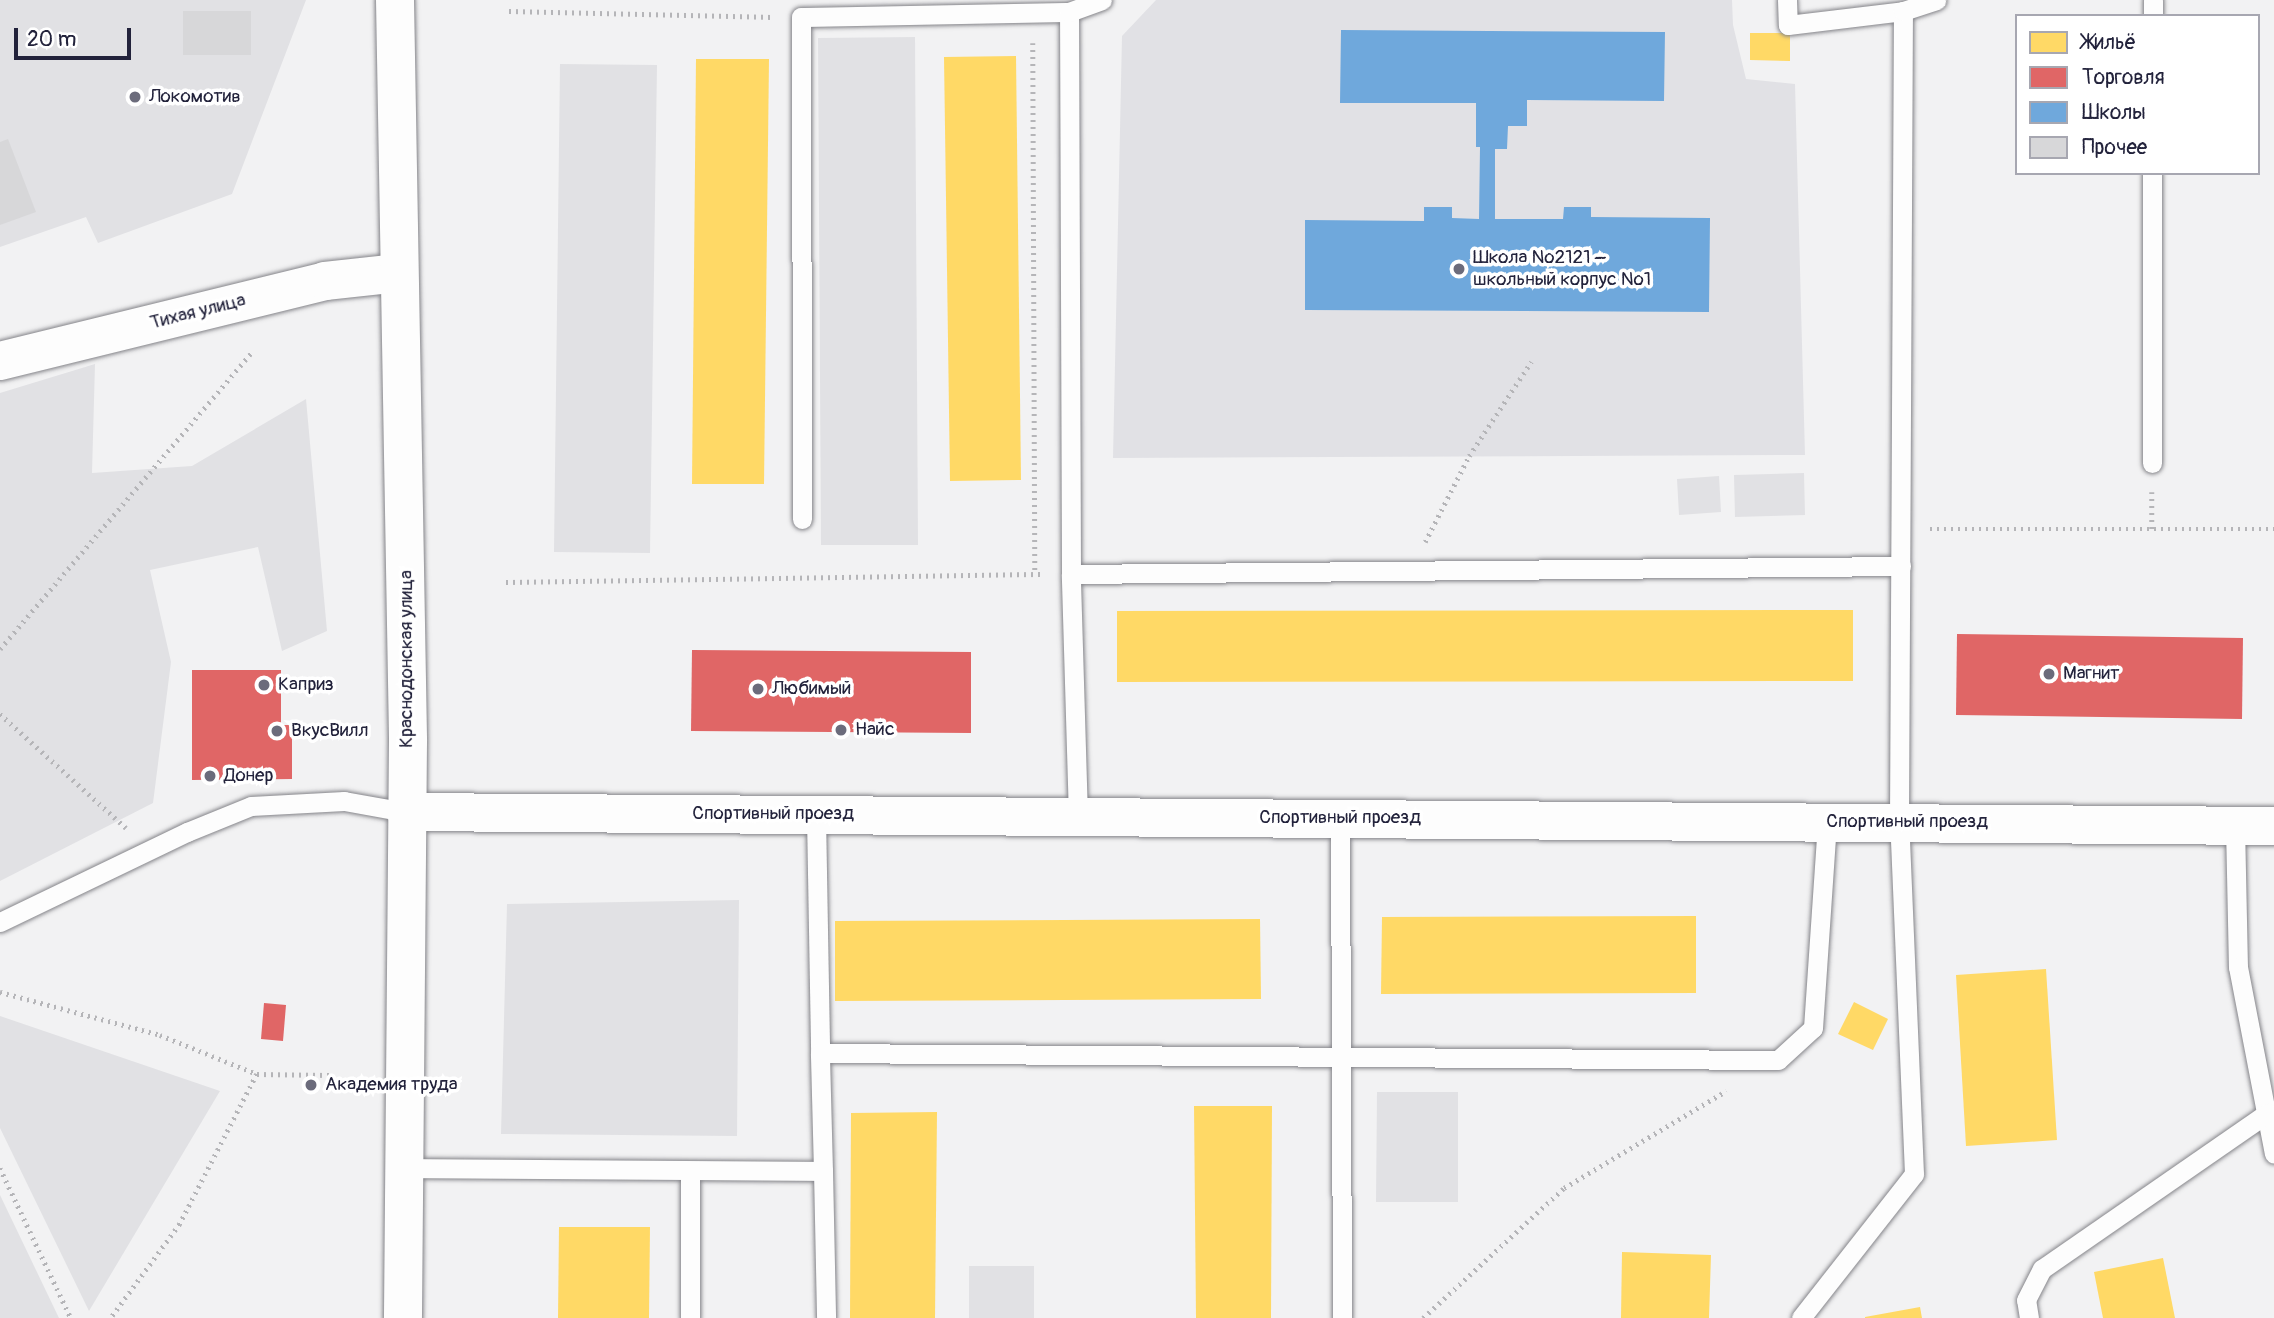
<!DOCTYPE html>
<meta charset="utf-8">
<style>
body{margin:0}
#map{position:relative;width:2274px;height:1318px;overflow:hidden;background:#f2f2f3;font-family:Pangolin,sans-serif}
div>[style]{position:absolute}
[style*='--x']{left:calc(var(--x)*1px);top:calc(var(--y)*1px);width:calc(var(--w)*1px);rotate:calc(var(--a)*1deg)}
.built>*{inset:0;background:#e1e1e5}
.green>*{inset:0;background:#e1e1e4}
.homes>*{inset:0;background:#ffd966}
.shops>*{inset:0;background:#e06666}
.schools>*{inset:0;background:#6fa8dc}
.building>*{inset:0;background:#d7d7d9}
.path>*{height:4.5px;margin-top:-2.25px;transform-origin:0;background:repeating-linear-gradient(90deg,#b5b5b8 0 2px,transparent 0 7px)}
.roads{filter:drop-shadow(0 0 2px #848489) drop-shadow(0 0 2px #848489)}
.service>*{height:19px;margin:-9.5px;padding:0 9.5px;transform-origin:9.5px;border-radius:9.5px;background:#fdfdfd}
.minor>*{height:38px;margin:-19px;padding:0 19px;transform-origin:19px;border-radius:19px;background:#fdfdfd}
.secondary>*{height:38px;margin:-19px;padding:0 19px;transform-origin:19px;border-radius:19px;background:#fdfdfd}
.dots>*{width:19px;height:19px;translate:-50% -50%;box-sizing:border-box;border:4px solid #fff;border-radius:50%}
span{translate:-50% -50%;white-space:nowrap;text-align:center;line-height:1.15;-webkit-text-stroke:7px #fff;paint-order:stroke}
.poi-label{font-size:19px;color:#22223b}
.left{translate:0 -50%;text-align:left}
.street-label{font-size:19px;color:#22223b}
.legend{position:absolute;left:2015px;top:14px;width:245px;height:161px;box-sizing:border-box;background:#fff;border:2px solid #a7a7b1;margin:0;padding:9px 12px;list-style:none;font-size:21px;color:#22223b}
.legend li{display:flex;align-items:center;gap:14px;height:35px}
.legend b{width:35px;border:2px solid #a7a7b1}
.scale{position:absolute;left:14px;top:28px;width:117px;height:32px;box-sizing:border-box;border:4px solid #22223b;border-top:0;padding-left:9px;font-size:21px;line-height:24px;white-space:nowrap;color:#22223b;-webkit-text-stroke:5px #fff;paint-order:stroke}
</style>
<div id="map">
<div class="built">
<div style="clip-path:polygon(1156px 0,1732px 0,1733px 25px,1746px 79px,1795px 84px,1805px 455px,1113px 458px,1122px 36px)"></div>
</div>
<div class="green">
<div style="clip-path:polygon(0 0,306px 0,232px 194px,98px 243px,86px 217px,0 247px)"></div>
<div style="clip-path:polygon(915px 37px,918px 545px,821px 545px,818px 38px)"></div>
<div style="clip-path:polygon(560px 64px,657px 65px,650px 553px,554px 552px)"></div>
<div style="clip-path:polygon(95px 364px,92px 473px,192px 466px,306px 399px,327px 631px,282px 651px,258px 547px,150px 570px,171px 662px,153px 803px,0 881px,0 393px)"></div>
<div style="clip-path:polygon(1804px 473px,1805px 515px,1735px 517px,1734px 475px)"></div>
<div style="clip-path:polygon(1719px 476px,1721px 512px,1679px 515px,1677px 479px)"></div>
<div style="clip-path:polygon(739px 900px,737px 1136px,501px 1134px,507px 904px)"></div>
<div style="clip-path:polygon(0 1016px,220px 1091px,89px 1311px,0 1128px)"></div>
<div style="clip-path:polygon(1377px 1092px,1458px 1092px,1458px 1202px,1376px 1202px)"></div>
<div style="clip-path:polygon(0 1195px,59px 1318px,0 1318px)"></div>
<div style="clip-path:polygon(969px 1266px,1034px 1266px,1034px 1318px,969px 1318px)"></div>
</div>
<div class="homes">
<div style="clip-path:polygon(1750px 33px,1790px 33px,1790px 61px,1750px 60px)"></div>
<div style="clip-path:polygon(1016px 56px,1021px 480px,950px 481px,944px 57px)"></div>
<div style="clip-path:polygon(696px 59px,769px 59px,764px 484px,692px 484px)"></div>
<div style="clip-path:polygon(1853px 610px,1853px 681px,1117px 682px,1117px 611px)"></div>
<div style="clip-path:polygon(1696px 916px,1696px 993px,1381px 994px,1382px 917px)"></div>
<div style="clip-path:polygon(1260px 919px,1261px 999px,835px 1001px,835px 921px)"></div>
<div style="clip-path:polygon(2046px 969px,2057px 1140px,1966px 1146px,1956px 975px)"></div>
<div style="clip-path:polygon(1854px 1002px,1888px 1019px,1873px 1050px,1838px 1034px)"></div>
<div style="clip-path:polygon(1194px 1106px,1272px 1106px,1271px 1318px,1196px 1318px)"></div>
<div style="clip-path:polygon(937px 1112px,935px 1318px,850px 1318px,851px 1113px)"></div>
<div style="clip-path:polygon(559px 1227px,650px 1227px,649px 1318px,558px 1318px)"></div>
<div style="clip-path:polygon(1622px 1252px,1711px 1255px,1709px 1318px,1621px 1318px)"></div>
<div style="clip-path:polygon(2163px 1258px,2175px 1318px,2103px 1318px,2094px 1272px)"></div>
<div style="clip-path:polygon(1920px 1307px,1922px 1318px,1865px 1318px,1865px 1317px)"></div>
</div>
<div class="shops">
<div style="clip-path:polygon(1957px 634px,2243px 638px,2242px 719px,1956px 715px)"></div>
<div style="clip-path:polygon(692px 650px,971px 652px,971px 733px,691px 731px)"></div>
<div style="clip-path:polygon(192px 670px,281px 670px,281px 725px,292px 725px,292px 779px,192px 780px)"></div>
<div style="clip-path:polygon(264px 1003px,286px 1005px,283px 1041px,261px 1039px)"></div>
</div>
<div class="schools">
<div style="clip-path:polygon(1341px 30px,1665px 32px,1664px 101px,1527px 100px,1527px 126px,1508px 126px,1507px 149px,1495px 149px,1495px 219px,1563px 219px,1564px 207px,1591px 207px,1591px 217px,1710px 218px,1709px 312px,1305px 310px,1305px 220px,1424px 221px,1424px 207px,1452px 207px,1452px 218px,1479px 219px,1480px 147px,1476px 147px,1476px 103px,1340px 103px)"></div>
</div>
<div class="building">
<div style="clip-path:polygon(183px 11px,251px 11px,251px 55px,183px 55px)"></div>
<div style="clip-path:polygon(8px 139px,36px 212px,0 225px,0 142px)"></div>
</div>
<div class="path">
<div style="--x:509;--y:11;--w:263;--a:1.3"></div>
<div style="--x:1033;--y:43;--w:531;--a:89.78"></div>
<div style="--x:2152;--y:492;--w:37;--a:90"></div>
<div style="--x:1930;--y:529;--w:344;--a:0"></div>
<div style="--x:1425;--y:542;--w:97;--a:-62.9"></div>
<div style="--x:1469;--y:456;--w:113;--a:-56.6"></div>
<div style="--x:506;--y:582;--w:536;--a:-0.86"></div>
<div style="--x:0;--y:649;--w:388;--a:-49.7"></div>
<div style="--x:0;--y:714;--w:170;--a:42.1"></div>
<div style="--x:0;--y:992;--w:166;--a:15"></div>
<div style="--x:160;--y:1035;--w:105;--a:21.9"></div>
<div style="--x:257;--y:1074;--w:169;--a:117.2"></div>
<div style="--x:180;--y:1224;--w:117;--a:126.3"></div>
<div style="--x:257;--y:1074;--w:72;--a:0.8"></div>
<div style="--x:0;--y:1168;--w:166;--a:64.7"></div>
<div style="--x:1423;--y:1318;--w:192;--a:-42.7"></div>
<div style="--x:1564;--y:1188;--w:189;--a:-30.9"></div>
</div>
<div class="roads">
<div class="service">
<div style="--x:1787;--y:0;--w:25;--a:88"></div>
<div style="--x:1788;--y:25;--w:116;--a:-6.9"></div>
<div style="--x:2153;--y:16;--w:16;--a:-90"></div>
<div style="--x:2152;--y:463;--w:290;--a:-90"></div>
<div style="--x:802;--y:519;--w:502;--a:-90.11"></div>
<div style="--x:801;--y:17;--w:268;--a:-1.1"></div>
<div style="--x:1071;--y:574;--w:562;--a:-90.2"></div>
<div style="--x:1069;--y:12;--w:35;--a:-20"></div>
<div style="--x:816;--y:815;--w:238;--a:89"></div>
<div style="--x:1078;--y:817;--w:243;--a:-91.7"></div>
<div style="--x:1071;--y:574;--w:830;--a:-0.55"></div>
<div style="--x:1340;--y:818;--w:500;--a:89.77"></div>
<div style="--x:2235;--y:825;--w:142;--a:88.8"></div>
<div style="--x:2238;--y:967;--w:190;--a:79.1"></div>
<div style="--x:0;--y:922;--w:208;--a:-25.7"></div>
<div style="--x:187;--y:832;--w:69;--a:-22.1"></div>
<div style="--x:251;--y:806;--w:93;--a:-3.1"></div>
<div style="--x:344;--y:801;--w:63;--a:10.1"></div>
<div style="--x:403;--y:1168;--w:420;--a:0.4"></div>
<div style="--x:823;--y:1171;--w:118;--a:-91.5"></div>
<div style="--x:820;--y:1053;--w:958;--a:0.42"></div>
<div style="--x:1778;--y:1060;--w:47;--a:-42.4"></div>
<div style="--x:1813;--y:1028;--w:206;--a:-86.1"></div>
<div style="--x:823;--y:1171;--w:147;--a:88.8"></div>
<div style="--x:690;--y:1318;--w:146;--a:-90"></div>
<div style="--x:1801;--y:1318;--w:183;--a:-51.9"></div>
<div style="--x:1914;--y:1174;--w:352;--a:-92.4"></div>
<div style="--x:1899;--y:822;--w:811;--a:-89.72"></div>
<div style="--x:1903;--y:11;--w:35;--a:-18"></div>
<div style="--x:2029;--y:1318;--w:18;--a:-99"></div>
<div style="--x:2026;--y:1300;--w:35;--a:-63"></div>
<div style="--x:2042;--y:1269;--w:274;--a:-34.7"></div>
</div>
<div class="minor">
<div style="--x:0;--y:361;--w:335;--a:-13.8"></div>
<div style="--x:325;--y:281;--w:74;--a:-6.2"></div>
<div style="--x:406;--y:812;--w:1868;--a:0.43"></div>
</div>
<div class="secondary">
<div style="--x:395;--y:0;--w:741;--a:88.99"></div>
<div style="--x:408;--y:741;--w:577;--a:90.5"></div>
</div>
</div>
<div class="dots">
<div style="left:135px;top:97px;background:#6b6b7b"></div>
<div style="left:1459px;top:269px;background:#6b6b7b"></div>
<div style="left:2049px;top:674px;background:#6b6b7b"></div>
<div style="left:264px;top:685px;background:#6b6b7b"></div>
<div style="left:758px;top:689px;background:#6b6b7b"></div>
<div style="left:841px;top:730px;background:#6b6b7b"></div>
<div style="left:277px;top:731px;background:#6b6b7b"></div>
<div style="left:210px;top:776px;background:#6b6b7b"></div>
<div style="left:311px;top:1085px;background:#6b6b7b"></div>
</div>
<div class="poi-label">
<span class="left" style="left:149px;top:97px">Локомотив</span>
<span class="left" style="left:1473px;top:269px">Школа №2121 –<br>школьный корпус №1</span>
<span class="left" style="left:2063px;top:674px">Магнит</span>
<span class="left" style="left:278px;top:685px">Каприз</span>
<span class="left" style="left:772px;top:689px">Любимый</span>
<span class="left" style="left:855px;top:730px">Найс</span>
<span class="left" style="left:291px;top:731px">ВкусВилл</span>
<span class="left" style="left:224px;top:776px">Донер</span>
<span class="left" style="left:325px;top:1085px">Академия труда</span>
</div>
<div class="street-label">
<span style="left:198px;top:312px;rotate:-14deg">Тихая улица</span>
<span style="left:407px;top:659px;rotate:-90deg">Краснодонская улица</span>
<span style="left:773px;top:814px">Спортивный проезд</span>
<span style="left:1340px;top:818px">Спортивный проезд</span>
<span style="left:1907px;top:822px">Спортивный проезд</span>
</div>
<ul class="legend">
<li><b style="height:19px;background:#ffd966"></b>Жильё</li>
<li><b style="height:19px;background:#e06666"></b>Торговля</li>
<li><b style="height:19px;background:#6fa8dc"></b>Школы</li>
<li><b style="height:19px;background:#d7d7d9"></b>Прочее</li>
</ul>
<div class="scale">20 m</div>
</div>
